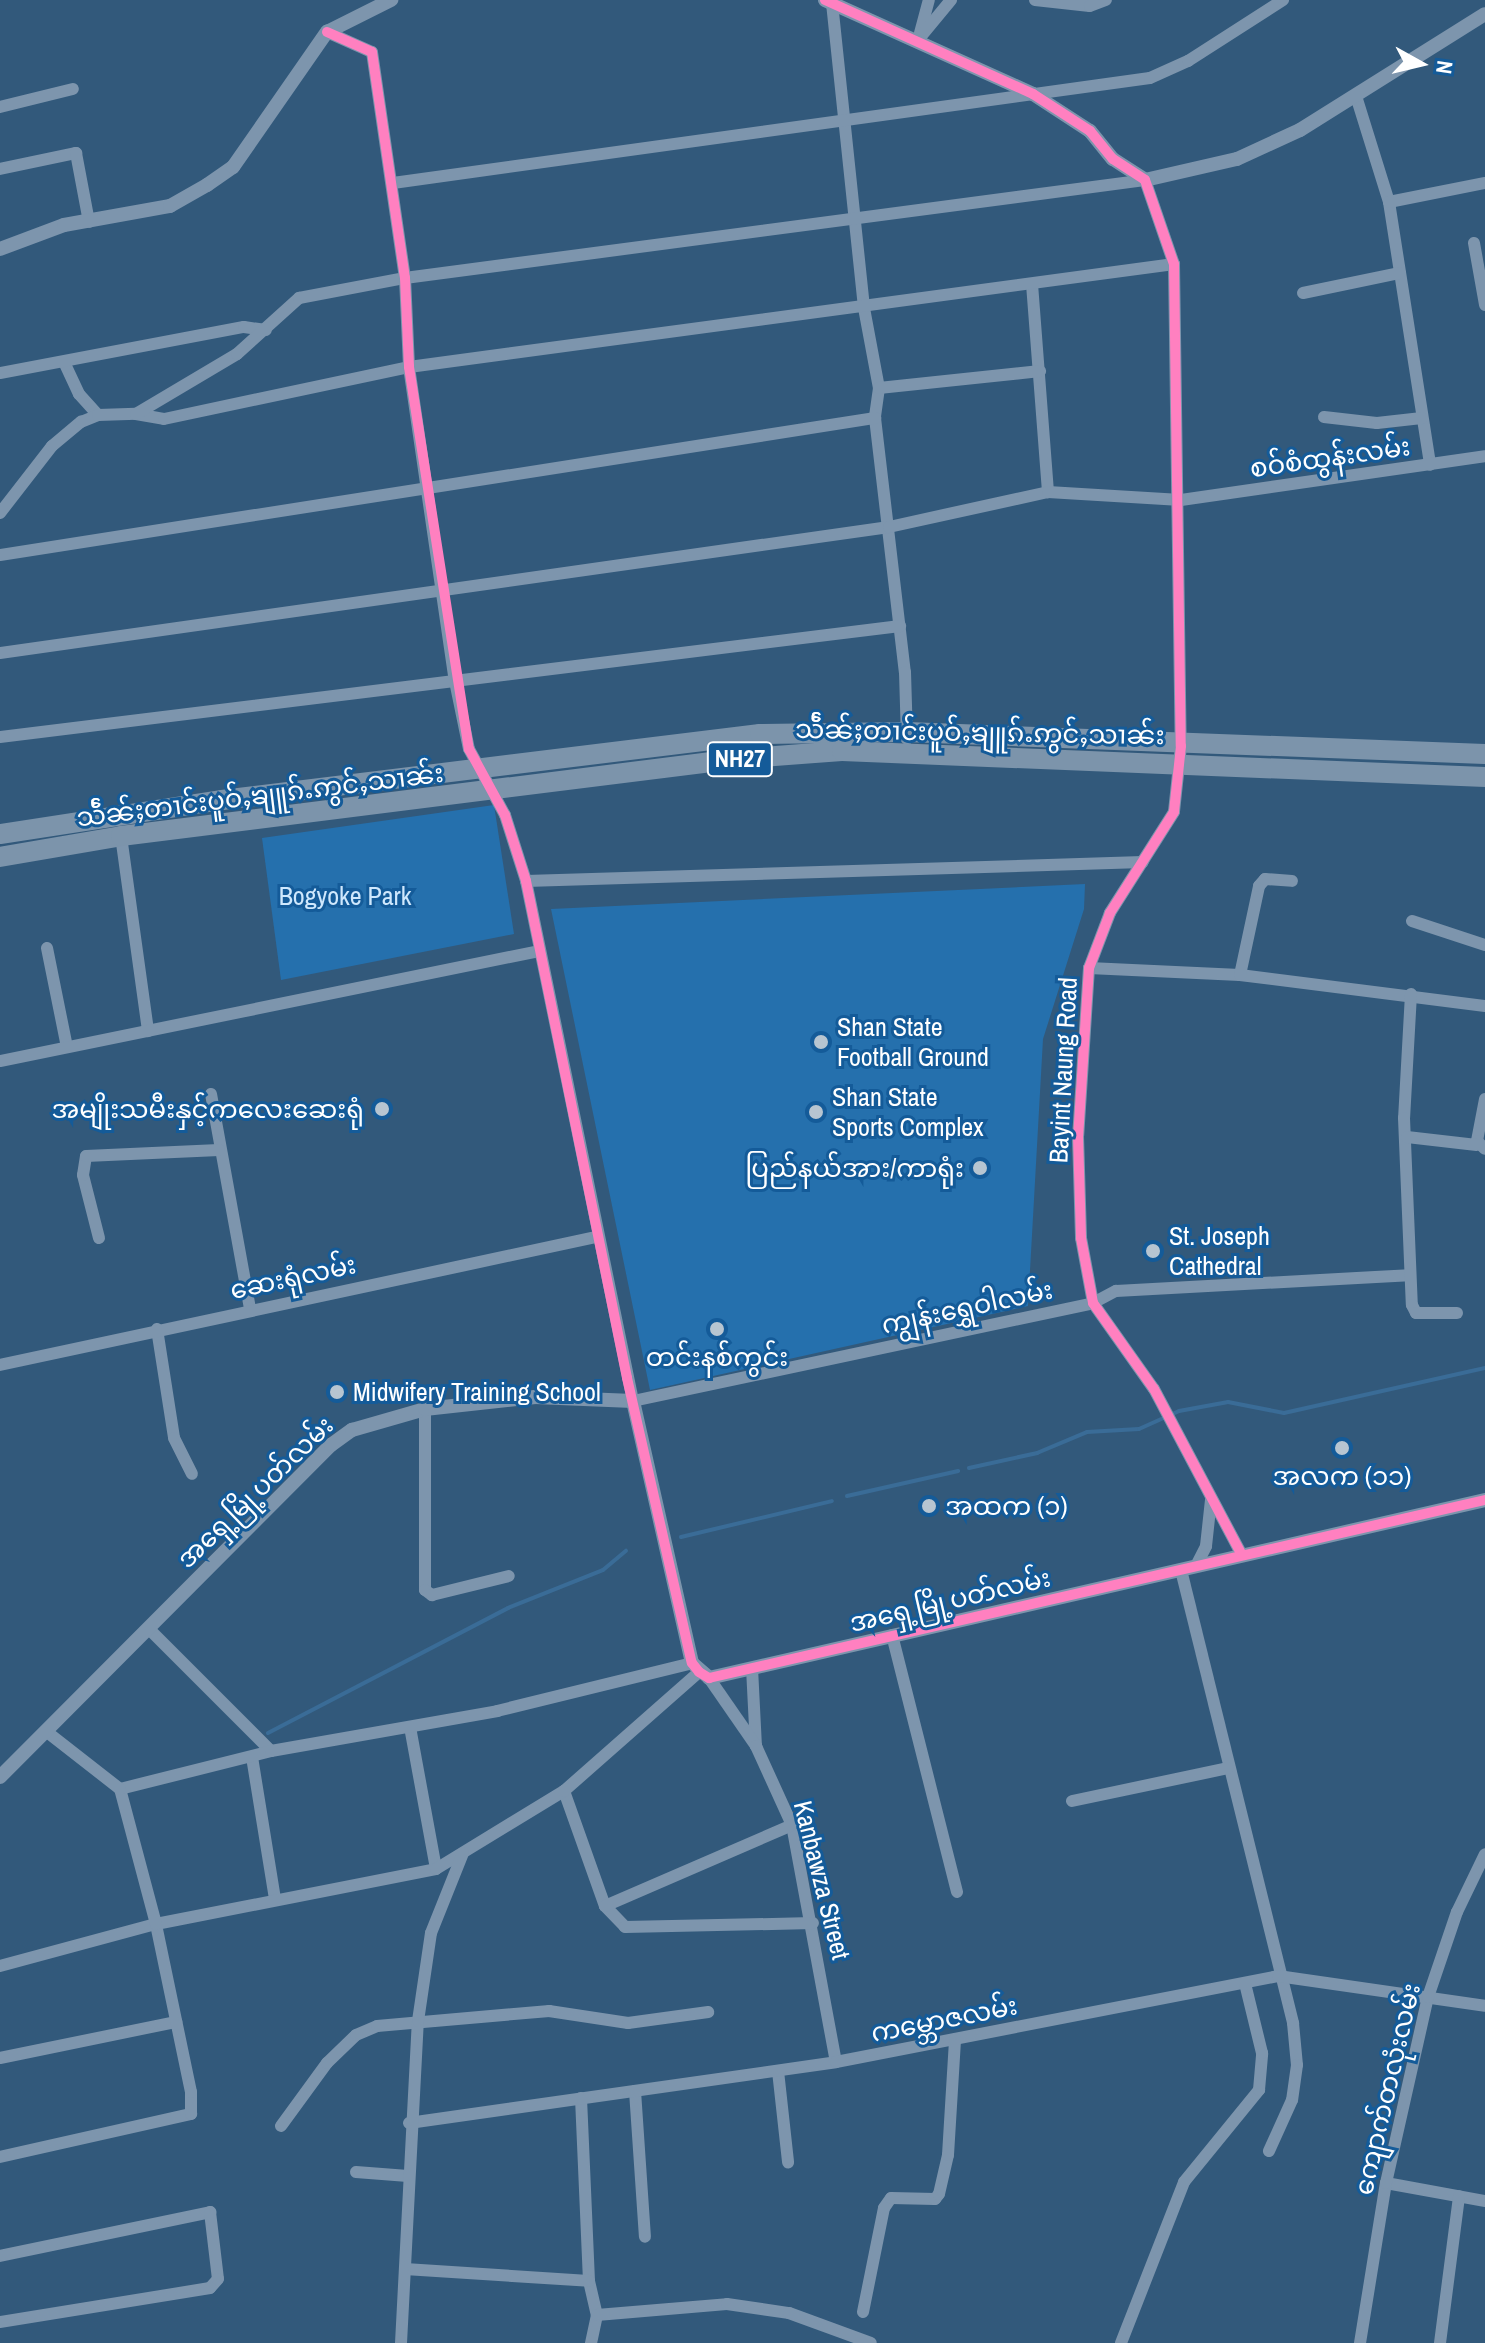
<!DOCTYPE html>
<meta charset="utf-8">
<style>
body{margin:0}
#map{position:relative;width:1485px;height:2343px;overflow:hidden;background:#32597b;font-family:"Archivo Narrow","Noto Sans Myanmar",sans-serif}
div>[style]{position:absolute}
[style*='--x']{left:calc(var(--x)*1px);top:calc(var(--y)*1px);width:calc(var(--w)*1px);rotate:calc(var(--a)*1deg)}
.green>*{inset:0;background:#2570ad}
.stream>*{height:4px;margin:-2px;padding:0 2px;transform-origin:2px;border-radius:2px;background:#3a6c97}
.minor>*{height:12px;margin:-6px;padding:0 6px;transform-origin:6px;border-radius:6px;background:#7d95ad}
.tertiary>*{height:14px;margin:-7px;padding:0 7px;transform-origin:7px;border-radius:7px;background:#7d95ad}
.trunk>*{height:20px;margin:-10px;padding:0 10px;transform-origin:10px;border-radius:10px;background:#7c94ab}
.cycleway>*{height:10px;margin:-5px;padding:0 5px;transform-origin:5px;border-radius:5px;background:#ff80c0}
.dots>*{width:22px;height:22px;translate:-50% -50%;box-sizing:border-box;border:4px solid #145b99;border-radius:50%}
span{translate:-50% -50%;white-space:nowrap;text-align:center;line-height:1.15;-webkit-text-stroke:6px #145b99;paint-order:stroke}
.shield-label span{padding:2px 6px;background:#145b99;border:2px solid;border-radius:6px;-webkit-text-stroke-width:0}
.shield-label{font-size:24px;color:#fff;font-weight:700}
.street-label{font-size:26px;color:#fff}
.park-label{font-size:26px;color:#cfe8fd}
.poi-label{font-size:26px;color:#fff}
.left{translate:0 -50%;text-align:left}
.right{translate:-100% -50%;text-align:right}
.north{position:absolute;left:1381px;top:24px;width:80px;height:80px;-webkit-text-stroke:6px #145b99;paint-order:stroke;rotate:98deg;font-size:22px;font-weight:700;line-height:32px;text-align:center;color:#fff}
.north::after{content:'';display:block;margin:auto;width:28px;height:36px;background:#fff;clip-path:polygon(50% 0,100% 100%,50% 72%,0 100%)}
</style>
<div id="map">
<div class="green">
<div style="clip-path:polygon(494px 805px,514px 934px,281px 980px,262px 838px)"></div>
<div style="clip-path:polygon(1085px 884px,1084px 909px,1043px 1039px,1028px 1306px,650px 1390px,551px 909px)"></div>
</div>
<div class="stream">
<div style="--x:969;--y:1468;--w:70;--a:-12.4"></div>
<div style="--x:1037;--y:1453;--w:54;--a:-22.8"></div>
<div style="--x:1087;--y:1432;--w:52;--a:-3.3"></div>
<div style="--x:1139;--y:1429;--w:44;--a:-24.2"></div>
<div style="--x:1179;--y:1411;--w:50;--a:-10.4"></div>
<div style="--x:1228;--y:1402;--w:57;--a:11.1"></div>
<div style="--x:1284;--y:1413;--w:206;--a:-12.6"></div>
<div style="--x:847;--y:1496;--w:114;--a:-12.7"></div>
<div style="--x:681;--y:1537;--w:155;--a:-13.4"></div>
<div style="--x:268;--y:1733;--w:271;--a:-27.5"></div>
<div style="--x:508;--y:1608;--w:102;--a:-21.8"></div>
<div style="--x:603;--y:1570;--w:30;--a:-40"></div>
</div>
<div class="minor">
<div style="--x:1035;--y:0;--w:55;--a:6.2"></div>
<div style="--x:1090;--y:6;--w:17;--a:-21"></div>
<div style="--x:832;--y:3;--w:307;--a:84"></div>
<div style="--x:864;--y:308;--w:81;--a:79.4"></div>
<div style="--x:879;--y:388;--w:30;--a:98"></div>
<div style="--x:875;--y:418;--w:256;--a:83.3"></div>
<div style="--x:905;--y:672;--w:67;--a:88.3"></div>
<div style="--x:327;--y:32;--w:49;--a:24"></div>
<div style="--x:372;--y:52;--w:228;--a:81.7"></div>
<div style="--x:405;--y:278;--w:89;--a:87.4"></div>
<div style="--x:409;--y:367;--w:317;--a:81.7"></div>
<div style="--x:455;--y:681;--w:69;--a:78.4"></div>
<div style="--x:469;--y:749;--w:75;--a:61.4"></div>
<div style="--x:505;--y:815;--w:69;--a:72.3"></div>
<div style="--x:526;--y:881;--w:531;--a:78.37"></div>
<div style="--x:633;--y:1401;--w:470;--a:-12"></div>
<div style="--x:1093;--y:1303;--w:26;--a:-28"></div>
<div style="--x:1116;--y:1291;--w:293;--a:-3.1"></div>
<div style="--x:920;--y:33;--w:34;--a:-75"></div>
<div style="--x:918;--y:40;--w:52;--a:-50.5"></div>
<div style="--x:1356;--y:96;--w:111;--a:72.7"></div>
<div style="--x:1389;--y:202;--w:266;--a:81.1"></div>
<div style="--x:0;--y:107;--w:75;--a:-13.9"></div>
<div style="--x:0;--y:169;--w:78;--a:-11.9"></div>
<div style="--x:76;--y:153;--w:70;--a:79.3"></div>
<div style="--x:393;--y:183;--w:764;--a:-7.9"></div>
<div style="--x:1150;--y:78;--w:42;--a:-24.1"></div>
<div style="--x:1188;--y:61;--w:113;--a:-32.7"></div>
<div style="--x:1389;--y:202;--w:98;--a:-11.2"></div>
<div style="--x:1474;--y:243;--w:63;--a:79.9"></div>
<div style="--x:1032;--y:284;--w:209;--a:85.6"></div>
<div style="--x:1303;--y:293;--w:99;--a:-11.7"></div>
<div style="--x:65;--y:364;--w:33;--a:65"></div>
<div style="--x:79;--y:394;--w:28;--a:48"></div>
<div style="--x:0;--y:373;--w:248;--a:-10.7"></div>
<div style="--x:244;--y:327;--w:22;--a:8"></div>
<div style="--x:879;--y:388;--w:162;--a:-6"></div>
<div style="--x:136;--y:414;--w:28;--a:10"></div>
<div style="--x:164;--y:419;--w:250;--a:-12"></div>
<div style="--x:409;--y:367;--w:772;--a:-7.67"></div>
<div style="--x:1324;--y:417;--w:53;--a:6.5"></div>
<div style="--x:1377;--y:423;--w:45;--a:-6.3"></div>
<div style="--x:0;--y:513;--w:85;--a:-52.2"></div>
<div style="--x:52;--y:446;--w:38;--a:-40"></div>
<div style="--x:81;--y:422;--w:18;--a:-22"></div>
<div style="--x:98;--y:415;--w:38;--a:-2"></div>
<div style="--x:136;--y:414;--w:117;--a:-30.7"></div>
<div style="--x:237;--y:354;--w:84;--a:-42.1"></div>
<div style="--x:299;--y:298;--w:108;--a:-10.7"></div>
<div style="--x:405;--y:278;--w:746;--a:-7.54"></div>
<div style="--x:1145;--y:180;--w:89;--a:71"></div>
<div style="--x:1174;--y:264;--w:482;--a:89.2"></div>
<div style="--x:1181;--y:746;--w:66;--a:96.1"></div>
<div style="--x:1174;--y:812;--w:120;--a:122.4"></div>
<div style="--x:1110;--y:913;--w:59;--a:110.9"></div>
<div style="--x:1089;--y:968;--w:168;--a:93.7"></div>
<div style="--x:1078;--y:1136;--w:102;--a:88.3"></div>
<div style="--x:1081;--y:1238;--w:66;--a:79.5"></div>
<div style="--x:1093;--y:1303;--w:105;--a:54.7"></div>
<div style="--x:1154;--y:1389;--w:186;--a:62.1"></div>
<div style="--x:0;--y:555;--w:886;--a:-8.9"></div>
<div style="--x:0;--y:653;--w:898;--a:-8.07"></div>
<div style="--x:889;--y:527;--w:163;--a:-12.4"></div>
<div style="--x:1048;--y:492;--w:133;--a:3.4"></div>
<div style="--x:1181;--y:500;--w:307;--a:-8.2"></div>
<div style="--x:0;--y:737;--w:907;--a:-7.03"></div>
<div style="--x:121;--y:836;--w:197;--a:82.1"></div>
<div style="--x:526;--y:881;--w:617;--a:-1.76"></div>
<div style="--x:1412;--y:921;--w:77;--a:18.2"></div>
<div style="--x:47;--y:948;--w:101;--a:78.6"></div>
<div style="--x:1089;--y:968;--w:151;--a:2.7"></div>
<div style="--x:1240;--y:975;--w:247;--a:7.2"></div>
<div style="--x:1240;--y:975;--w:91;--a:-77.9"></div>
<div style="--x:1259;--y:886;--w:9;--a:-49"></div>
<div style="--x:1265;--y:879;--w:27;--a:4"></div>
<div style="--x:1411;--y:994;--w:124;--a:93.2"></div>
<div style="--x:1404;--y:1118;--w:187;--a:87.6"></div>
<div style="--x:1412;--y:1305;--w:9;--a:63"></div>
<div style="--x:1416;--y:1313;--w:41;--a:0"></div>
<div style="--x:0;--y:1061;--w:550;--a:-11.53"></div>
<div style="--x:211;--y:1094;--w:219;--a:79.7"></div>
<div style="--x:1485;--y:1099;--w:43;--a:100.8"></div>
<div style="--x:1477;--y:1141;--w:11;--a:45"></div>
<div style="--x:1407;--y:1137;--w:70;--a:6.5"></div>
<div style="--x:99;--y:1238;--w:65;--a:-104.3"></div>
<div style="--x:83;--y:1175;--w:19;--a:-81"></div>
<div style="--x:86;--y:1156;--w:133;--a:-2.6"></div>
<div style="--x:157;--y:1329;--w:110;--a:81.1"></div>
<div style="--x:174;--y:1438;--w:40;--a:63.4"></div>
<div style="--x:0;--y:1365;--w:610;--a:-12.12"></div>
<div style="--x:425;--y:1409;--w:181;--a:90"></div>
<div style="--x:425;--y:1590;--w:9;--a:36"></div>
<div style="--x:432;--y:1595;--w:79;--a:-13.9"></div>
<div style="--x:1197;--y:1564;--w:20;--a:-63"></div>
<div style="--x:1206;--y:1546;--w:46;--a:-83.8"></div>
<div style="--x:1181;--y:1570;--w:467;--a:76.1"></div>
<div style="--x:1293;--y:2023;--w:42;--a:84.6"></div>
<div style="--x:1297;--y:2065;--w:35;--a:98"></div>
<div style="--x:1292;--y:2100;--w:56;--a:114.3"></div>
<div style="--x:150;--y:1630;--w:171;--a:45"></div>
<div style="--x:892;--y:1635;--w:265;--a:75.8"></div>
<div style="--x:752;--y:1668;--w:78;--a:87.1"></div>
<div style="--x:709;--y:1678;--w:83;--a:55.3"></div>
<div style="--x:756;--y:1746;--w:87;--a:65.5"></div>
<div style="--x:792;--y:1825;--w:241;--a:79.5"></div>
<div style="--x:410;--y:1727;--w:144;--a:79.6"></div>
<div style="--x:252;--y:1757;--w:144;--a:80.8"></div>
<div style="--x:120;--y:1789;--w:156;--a:-14.1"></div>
<div style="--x:271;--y:1751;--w:230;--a:-10"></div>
<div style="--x:497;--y:1711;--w:201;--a:-13.8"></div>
<div style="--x:564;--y:1791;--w:122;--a:70.4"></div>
<div style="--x:605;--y:1906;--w:29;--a:46"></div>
<div style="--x:625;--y:1927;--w:188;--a:-1.2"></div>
<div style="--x:1072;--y:1801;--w:159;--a:-11.9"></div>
<div style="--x:605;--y:1906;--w:204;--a:-23.4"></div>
<div style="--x:0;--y:1966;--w:162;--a:-15.1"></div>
<div style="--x:156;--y:1924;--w:285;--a:-11.1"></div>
<div style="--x:436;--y:1869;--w:150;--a:-31.4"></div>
<div style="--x:564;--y:1791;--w:180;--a:-41.4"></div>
<div style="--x:0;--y:2058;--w:180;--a:-11.6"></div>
<div style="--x:778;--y:2071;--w:92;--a:83.7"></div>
<div style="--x:635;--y:2091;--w:146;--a:86.1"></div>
<div style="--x:581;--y:2098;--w:183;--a:87.5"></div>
<div style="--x:589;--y:2281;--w:35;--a:77"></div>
<div style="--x:597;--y:2315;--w:29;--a:102"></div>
<div style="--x:409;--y:2123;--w:431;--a:-8.1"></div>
<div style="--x:836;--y:2062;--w:450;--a:-11"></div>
<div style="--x:1278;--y:1976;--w:209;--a:8.2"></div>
<div style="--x:281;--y:2126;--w:78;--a:-53.9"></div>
<div style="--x:327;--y:2063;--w:40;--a:-44"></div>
<div style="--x:356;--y:2035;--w:23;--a:-23"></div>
<div style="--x:377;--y:2026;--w:173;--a:-5"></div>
<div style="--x:549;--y:2011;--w:80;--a:8.6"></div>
<div style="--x:628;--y:2023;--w:81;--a:-7.8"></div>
<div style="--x:0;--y:2157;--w:196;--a:-12.7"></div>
<div style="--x:191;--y:2114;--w:22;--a:-90"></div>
<div style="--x:191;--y:2092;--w:172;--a:-101.8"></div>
<div style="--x:156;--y:1924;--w:140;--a:-104.9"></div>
<div style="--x:120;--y:1789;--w:93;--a:-142"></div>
<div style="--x:356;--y:2172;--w:52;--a:4.4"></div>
<div style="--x:1386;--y:2183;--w:101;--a:10.3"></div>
<div style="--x:0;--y:2256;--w:215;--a:-11.8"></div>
<div style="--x:210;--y:2212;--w:67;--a:83.2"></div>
<div style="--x:218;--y:2279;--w:12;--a:132"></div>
<div style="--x:210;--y:2288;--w:213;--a:170.8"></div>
<div style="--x:405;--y:2269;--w:184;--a:3.7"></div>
<div style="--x:863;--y:2312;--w:106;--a:-78.6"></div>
<div style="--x:884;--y:2208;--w:12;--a:-55"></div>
<div style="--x:891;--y:2198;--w:44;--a:1.3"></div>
<div style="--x:935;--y:2199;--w:6;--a:-51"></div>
<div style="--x:939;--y:2194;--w:40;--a:-77"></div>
<div style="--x:948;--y:2155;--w:116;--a:-86.5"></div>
<div style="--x:597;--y:2315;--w:130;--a:-4.8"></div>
<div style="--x:727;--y:2304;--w:63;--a:8.3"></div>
<div style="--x:789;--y:2313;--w:87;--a:20.1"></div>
<div style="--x:401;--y:2343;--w:322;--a:-87"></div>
<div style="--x:418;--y:2021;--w:89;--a:-81.6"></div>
<div style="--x:431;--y:1933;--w:86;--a:-68.2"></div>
<div style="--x:1121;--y:2343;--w:173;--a:-68.6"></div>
<div style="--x:1184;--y:2182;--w:119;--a:-50.8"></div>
<div style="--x:1259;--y:2090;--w:37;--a:-85"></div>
<div style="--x:1262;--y:2053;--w:72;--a:-103.7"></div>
<div style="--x:1360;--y:2343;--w:162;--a:-80.8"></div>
<div style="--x:1386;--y:2183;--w:191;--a:-77.3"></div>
<div style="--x:1428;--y:1997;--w:90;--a:-71.2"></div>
<div style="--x:1457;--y:1912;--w:64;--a:-64.2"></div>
<div style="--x:1440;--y:2343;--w:148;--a:-82.6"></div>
</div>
<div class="tertiary">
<div style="--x:825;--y:0;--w:228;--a:24.3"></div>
<div style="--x:1033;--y:94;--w:68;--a:33"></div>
<div style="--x:1090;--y:131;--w:36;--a:51"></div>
<div style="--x:1113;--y:159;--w:38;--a:33"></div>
<div style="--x:1145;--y:180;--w:94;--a:-12.9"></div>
<div style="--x:1237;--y:159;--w:69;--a:-24.7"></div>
<div style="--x:1300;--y:130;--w:218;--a:-32.1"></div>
<div style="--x:0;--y:249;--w:68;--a:-20.6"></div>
<div style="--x:64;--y:225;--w:108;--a:-10.2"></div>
<div style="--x:170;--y:206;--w:43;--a:-29.6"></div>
<div style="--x:207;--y:185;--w:32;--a:-35"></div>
<div style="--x:233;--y:167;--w:165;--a:-55.2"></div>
<div style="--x:327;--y:32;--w:72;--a:-26.6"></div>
<div style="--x:0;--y:1777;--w:469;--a:-45.1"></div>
<div style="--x:331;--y:1445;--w:26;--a:-36"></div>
<div style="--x:352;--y:1430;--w:76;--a:-16"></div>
<div style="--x:425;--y:1409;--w:111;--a:-6.2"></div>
<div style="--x:535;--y:1397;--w:98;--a:2.3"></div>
<div style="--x:633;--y:1401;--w:269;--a:77.3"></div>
<div style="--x:692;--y:1663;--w:23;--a:41"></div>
<div style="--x:709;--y:1678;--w:796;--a:-12.92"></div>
</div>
<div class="trunk">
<div style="--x:0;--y:834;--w:225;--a:-8.7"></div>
<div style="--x:222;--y:800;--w:542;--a:-6.99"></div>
<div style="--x:760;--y:734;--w:147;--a:-0.8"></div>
<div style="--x:907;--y:732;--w:578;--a:2.18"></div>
<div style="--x:0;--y:857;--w:123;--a:-9.8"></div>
<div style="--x:121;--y:836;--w:619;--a:-7.15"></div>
<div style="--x:735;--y:759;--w:107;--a:-4.3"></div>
<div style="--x:842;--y:751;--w:644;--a:2.32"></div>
</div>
<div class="cycleway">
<div style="--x:825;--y:0;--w:228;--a:24.3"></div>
<div style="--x:1033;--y:94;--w:68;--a:33"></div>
<div style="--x:1090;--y:131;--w:36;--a:51"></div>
<div style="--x:1113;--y:159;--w:38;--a:33"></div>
<div style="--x:1145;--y:180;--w:89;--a:71"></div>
<div style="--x:1174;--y:264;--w:482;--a:89.2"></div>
<div style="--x:1181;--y:746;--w:66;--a:96.1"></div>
<div style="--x:1174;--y:812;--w:120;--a:122.4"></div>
<div style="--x:1110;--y:913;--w:59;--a:110.9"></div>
<div style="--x:1089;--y:968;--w:168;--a:93.7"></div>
<div style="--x:1078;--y:1136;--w:102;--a:88.3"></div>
<div style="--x:1081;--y:1238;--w:66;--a:79.5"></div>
<div style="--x:1093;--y:1303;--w:105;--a:54.7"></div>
<div style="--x:1154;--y:1389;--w:186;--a:62.1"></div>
<div style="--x:327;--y:32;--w:49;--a:24"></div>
<div style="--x:372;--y:52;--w:228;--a:81.7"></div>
<div style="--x:405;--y:278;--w:89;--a:87.4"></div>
<div style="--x:409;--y:367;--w:387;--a:81.1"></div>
<div style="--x:469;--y:749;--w:75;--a:61.4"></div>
<div style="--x:505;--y:815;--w:69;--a:72.3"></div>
<div style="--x:526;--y:881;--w:507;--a:78.51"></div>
<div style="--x:627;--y:1378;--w:292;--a:77.2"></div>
<div style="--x:692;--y:1663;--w:11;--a:52"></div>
<div style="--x:699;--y:1672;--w:12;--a:31"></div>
<div style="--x:709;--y:1678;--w:796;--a:-12.92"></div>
</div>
<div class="dots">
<div style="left:821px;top:1042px;background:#b7c5d1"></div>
<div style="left:382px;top:1109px;background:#b7c5d1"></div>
<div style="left:816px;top:1112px;background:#b7c5d1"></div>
<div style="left:980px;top:1168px;background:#b7c5d1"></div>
<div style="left:1153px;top:1251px;background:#b7c5d1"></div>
<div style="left:717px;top:1329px;background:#b7c5d1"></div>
<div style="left:337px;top:1392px;background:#b7c5d1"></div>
<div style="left:1342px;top:1448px;background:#b7c5d1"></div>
<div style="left:929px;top:1506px;background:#b7c5d1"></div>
</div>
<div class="shield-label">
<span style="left:740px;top:759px">NH27</span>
</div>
<div class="street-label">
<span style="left:1330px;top:457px;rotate:-8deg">စဝ်စံထွန်းလမ်း</span>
<span style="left:980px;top:732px;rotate:1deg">သဵႅၼ်ႈတၢင်းပူဝ်ႇၶျူၵ်ႉဢွင်ႇသၢၼ်း</span>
<span style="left:260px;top:795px;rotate:-7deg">သဵႅၼ်ႈတၢင်းပူဝ်ႇၶျူၵ်ႉဢွင်ႇသၢၼ်း</span>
<span style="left:1063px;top:1070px;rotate:-87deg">Bayint Naung Road</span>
<span style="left:293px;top:1277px;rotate:-12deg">ဆေးရုံလမ်း</span>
<span style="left:967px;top:1307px;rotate:-12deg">ကျွန်းရွှေဝါလမ်း</span>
<span style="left:255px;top:1492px;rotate:-44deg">အရှေ့မြို့ပတ်လမ်း</span>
<span style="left:950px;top:1600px;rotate:-13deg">အရှေ့မြို့ပတ်လမ်း</span>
<span style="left:822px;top:1880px;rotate:76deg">Kanbawza Street</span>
<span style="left:944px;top:2019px;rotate:-11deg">ကမ္ဘောဇလမ်း</span>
<span style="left:1387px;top:2089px;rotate:-77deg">ကျောက်တလုံးလမ်း</span>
</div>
<div class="park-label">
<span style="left:345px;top:896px">Bogyoke Park</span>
</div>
<div class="poi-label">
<span class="left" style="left:837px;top:1042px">Shan State<br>Football Ground</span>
<span class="left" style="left:832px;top:1112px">Shan State<br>Sports Complex</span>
<span class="right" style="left:364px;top:1109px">အမျိုးသမီးနှင့်ကလေးဆေးရုံ</span>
<span class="right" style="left:964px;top:1168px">ပြည်နယ်အား/ကာရုံး</span>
<span class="left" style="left:1169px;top:1251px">St. Joseph<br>Cathedral</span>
<span style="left:717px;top:1357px">တင်းနစ်ကွင်း</span>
<span class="left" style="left:353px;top:1392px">Midwifery Training School</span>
<span style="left:1342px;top:1476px">အလက (၁၁)</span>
<span class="left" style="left:945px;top:1506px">အထက (၁)</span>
</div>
<div class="north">N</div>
</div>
